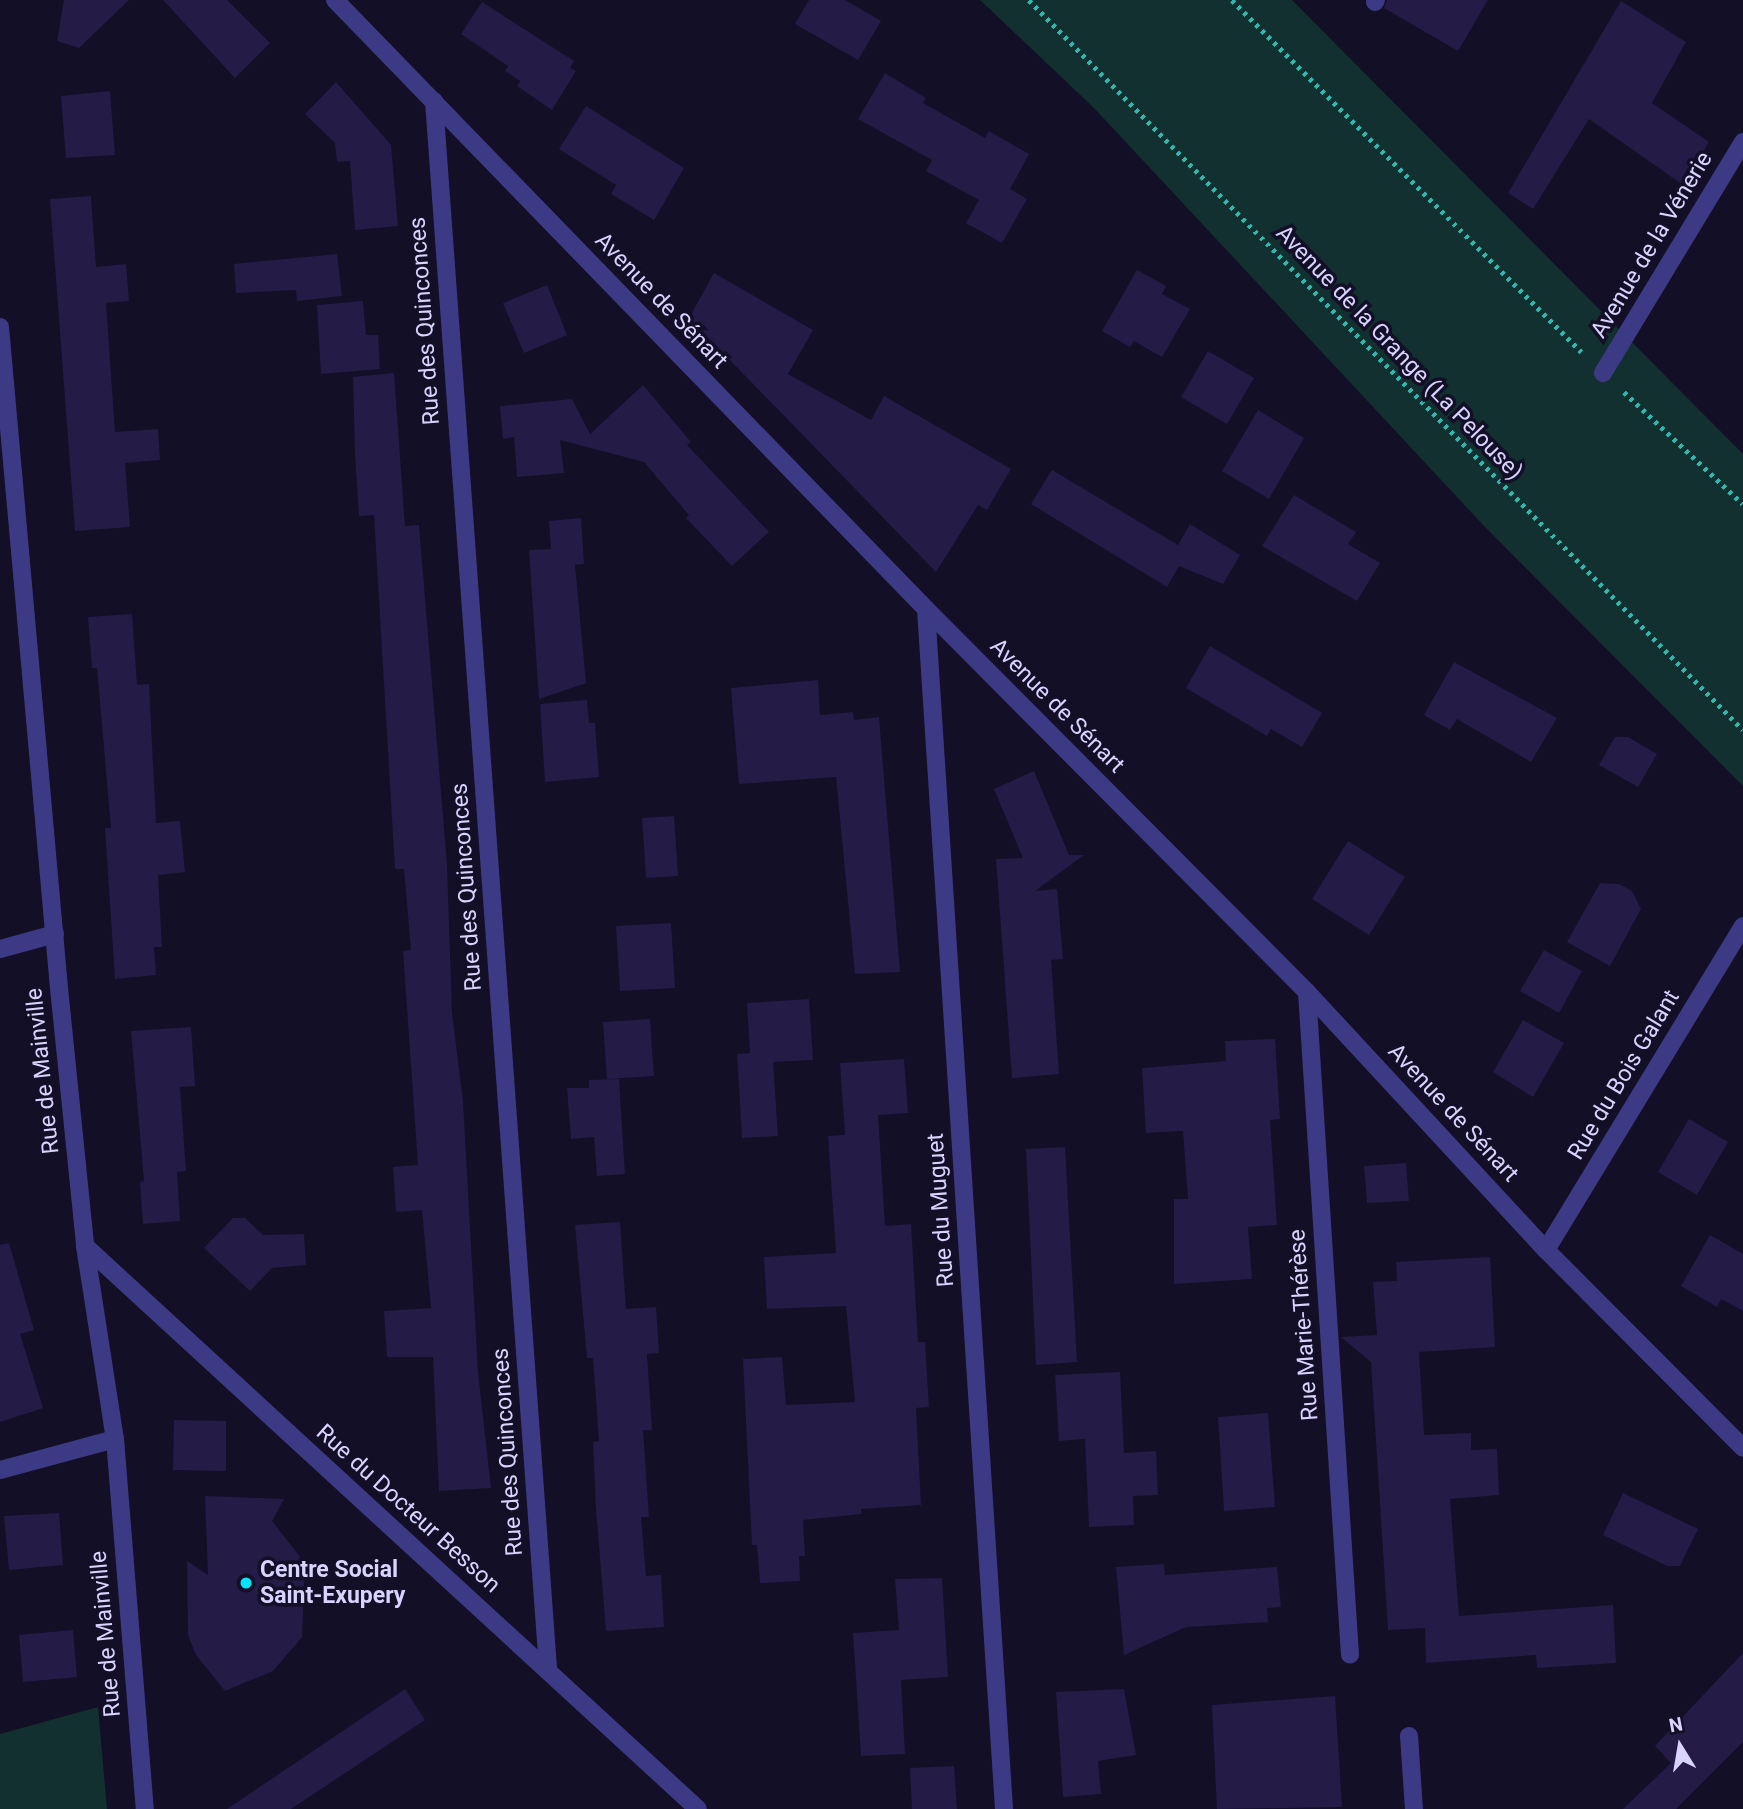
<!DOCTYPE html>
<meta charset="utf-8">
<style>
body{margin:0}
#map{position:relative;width:1743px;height:1809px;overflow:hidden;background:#130f26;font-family:Roboto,sans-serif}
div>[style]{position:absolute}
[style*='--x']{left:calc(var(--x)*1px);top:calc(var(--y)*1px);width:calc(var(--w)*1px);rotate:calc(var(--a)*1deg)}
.green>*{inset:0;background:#12302f}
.building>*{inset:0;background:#241b47}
.path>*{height:4.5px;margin-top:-2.25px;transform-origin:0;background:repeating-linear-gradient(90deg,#2fb8b0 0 3.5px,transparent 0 8.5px)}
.minor>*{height:18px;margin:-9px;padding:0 9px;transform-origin:9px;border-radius:9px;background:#3d3a85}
.dots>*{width:19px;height:19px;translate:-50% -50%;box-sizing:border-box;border:4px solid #130f26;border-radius:50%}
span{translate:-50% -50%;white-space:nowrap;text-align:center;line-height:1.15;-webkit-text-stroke:7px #130f26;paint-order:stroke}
.street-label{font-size:23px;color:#d9d4ff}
.poi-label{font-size:23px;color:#d9d4ff;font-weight:700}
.left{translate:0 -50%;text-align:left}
.north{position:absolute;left:1645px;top:1711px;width:70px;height:70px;-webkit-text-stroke:5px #130f26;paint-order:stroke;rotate:349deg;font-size:19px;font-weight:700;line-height:28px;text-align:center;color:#d9d4ff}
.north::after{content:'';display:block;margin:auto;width:24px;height:32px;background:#d9d4ff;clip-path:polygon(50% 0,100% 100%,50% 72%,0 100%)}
</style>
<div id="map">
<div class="green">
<div style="clip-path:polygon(980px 0,1292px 0,1743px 454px,1743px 786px,1485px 527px,1094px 108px)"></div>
<div style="clip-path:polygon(98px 1707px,107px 1809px,0 1809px,0 1734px)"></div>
</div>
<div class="building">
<div style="clip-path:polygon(64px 0,129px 0,79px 48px,57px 41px)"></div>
<div style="clip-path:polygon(163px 0,227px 0,270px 43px,235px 78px)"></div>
<div style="clip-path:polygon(809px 0,845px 0,881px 21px,858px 60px,795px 24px)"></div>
<div style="clip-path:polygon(1387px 0,1488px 0,1458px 51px,1384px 8px)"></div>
<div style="clip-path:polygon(1621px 1px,1686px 42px,1652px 103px,1709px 142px,1683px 185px,1589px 119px,1533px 209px,1508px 193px)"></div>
<div style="clip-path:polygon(482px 2px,574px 61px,570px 68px,576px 71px,552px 110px,517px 86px,520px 81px,505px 71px,508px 66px,461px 34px)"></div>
<div style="clip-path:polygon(885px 73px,926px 98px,923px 103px,985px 138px,989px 131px,1029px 154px,1010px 189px,1027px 199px,1002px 243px,966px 223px,979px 200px,926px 171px,932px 160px,858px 119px)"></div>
<div style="clip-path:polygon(336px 82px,391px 145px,398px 226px,355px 230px,350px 161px,337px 162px,335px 143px,305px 114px)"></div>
<div style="clip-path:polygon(110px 91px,115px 155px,66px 158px,61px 96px)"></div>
<div style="clip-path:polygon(586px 106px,684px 168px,654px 220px,611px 194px,616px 185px,559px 149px)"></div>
<div style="clip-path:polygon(91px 196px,96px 267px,126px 264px,129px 301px,106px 303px,115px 432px,158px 429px,160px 460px,125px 463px,130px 527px,75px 531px,50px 199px)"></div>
<div style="clip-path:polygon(337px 254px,342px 296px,297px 301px,296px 290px,236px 293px,234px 264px)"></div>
<div style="clip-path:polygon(1137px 270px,1166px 286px,1162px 294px,1190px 309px,1162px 357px,1134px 341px,1130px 347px,1102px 331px)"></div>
<div style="clip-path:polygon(714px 273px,813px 330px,788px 374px,871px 420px,884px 396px,1011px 469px,987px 510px,978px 505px,936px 572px,689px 318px)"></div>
<div style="clip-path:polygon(547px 285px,567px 335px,524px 353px,503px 303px)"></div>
<div style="clip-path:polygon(363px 301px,366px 335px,378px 335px,380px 369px,321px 374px,317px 305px)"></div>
<div style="clip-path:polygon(1208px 351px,1254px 378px,1227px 424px,1181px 397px)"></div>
<div style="clip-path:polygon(394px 373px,405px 526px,419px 525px,447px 865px,452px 1013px,463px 1101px,478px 1372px,491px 1488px,439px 1491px,433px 1357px,387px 1357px,384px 1311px,431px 1308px,422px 1210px,396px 1212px,393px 1167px,418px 1165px,403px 951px,411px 950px,404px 869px,395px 869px,374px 515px,359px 516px,355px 455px,353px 377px)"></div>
<div style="clip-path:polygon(643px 385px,691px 442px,687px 445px,769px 532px,732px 566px,686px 518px,689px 515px,644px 462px,560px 440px,564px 473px,517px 477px,514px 437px,503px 439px,500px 406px,572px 399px,590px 434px)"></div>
<div style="clip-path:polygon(1258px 410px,1304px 438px,1269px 499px,1222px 471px)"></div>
<div style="clip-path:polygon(1052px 470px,1178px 545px,1190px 524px,1240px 555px,1223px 584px,1179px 566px,1167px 587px,1031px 504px)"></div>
<div style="clip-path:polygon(1294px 495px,1356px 532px,1348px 544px,1380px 563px,1357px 601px,1262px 546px)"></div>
<div style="clip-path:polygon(581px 518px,584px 564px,575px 565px,586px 683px,539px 699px,529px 550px,551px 549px,549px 521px)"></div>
<div style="clip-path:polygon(132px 614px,137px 685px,149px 684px,156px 823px,180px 821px,185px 872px,158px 875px,162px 947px,154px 947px,156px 975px,115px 979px,105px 828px,111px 828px,97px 668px,92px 668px,88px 617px)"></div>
<div style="clip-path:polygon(1210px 646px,1322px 713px,1302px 747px,1271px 729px,1267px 736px,1186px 688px)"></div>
<div style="clip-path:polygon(1454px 662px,1557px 718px,1531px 762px,1457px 719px,1450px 730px,1424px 715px)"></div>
<div style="clip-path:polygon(818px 680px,820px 715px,853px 712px,854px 720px,879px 717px,900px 972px,855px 974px,836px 777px,739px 784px,731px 688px)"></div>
<div style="clip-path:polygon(587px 700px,589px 723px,595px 723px,599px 777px,545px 782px,540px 704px)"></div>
<div style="clip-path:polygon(1615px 737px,1628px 737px,1657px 754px,1638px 787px,1599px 765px)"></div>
<div style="clip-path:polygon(1034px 771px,1069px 855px,1084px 855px,1035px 891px,1057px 889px,1063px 959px,1051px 960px,1059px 1074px,1012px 1078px,996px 859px,1023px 858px,994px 789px)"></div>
<div style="clip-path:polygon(674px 816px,678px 876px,646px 878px,642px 818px)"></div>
<div style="clip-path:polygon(1348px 841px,1405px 877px,1369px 935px,1312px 899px)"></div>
<div style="clip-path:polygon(1600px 883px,1619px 884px,1632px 891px,1641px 909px,1610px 966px,1567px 942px)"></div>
<div style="clip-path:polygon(671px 923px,675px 988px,620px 991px,616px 926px)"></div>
<div style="clip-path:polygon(1544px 950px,1582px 971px,1559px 1013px,1520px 991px)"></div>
<div style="clip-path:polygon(809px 999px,813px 1060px,773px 1062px,778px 1136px,742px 1138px,737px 1054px,750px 1053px,747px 1003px)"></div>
<div style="clip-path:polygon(650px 1019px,654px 1076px,607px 1079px,603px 1022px)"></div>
<div style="clip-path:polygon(1523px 1020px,1564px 1043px,1533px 1097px,1493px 1072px)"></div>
<div style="clip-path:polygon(191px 1027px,195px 1086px,180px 1087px,186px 1171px,177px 1172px,180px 1221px,143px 1224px,140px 1182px,144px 1181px,131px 1031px)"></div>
<div style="clip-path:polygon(1275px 1039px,1280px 1119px,1270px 1120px,1277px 1225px,1248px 1227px,1252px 1279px,1174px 1284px,1174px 1199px,1188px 1199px,1183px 1131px,1146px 1133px,1142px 1068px,1226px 1061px,1225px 1041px)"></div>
<div style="clip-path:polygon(904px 1059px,908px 1113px,878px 1115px,885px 1226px,911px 1224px,918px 1342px,925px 1342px,929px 1407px,916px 1408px,921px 1505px,861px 1509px,861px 1514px,803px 1520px,805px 1556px,799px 1556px,800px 1581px,760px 1583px,757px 1545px,752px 1545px,743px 1359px,782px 1357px,786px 1405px,855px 1402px,846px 1306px,767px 1309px,764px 1257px,836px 1253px,828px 1136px,845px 1135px,840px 1063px)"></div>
<div style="clip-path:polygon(619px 1079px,625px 1174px,597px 1176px,594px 1137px,571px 1139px,567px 1088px,589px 1088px,589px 1080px)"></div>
<div style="clip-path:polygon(1689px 1119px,1728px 1142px,1697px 1195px,1658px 1172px)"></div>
<div style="clip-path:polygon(1065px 1147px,1077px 1362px,1036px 1365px,1026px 1149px)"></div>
<div style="clip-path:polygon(1406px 1163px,1409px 1201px,1367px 1203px,1364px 1166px)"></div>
<div style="clip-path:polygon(233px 1218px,245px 1218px,263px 1235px,304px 1234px,306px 1265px,272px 1268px,250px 1291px,204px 1248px)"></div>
<div style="clip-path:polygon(620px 1222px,626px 1309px,656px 1307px,659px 1353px,647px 1354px,652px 1430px,643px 1430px,649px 1517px,641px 1517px,646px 1576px,661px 1575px,664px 1627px,606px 1631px,596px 1509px,593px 1442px,599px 1441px,593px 1358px,587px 1358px,575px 1225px)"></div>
<div style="clip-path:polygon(1710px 1235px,1743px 1254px,1743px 1311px,1721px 1299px,1717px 1307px,1681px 1286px)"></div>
<div style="clip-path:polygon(9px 1243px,34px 1330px,20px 1334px,43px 1408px,0 1422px,0 1245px)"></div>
<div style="clip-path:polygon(1490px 1257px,1495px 1347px,1419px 1352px,1424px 1435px,1471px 1433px,1471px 1450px,1497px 1449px,1499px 1495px,1450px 1499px,1459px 1616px,1613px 1605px,1616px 1663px,1537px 1668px,1536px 1655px,1426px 1663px,1425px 1628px,1388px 1630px,1371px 1362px,1341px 1337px,1377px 1335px,1373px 1282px,1397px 1281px,1396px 1262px)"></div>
<div style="clip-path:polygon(1120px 1372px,1124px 1453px,1156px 1451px,1158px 1495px,1133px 1496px,1134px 1525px,1089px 1527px,1085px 1439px,1059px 1441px,1055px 1375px)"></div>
<div style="clip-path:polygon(1268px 1413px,1275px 1507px,1224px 1511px,1218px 1417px)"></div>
<div style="clip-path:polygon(174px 1420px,226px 1421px,226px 1471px,173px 1470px)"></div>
<div style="clip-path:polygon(1623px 1493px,1698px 1529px,1680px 1566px,1667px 1566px,1603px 1535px)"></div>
<div style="clip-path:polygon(205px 1496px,284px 1499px,272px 1521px,305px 1563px,302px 1637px,273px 1671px,225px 1691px,196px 1655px,188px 1635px,187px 1561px,208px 1575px)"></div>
<div style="clip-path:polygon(59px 1513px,63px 1565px,9px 1570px,4px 1516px)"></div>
<div style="clip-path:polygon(1164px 1564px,1165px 1575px,1277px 1567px,1281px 1607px,1267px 1608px,1268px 1622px,1186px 1627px,1124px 1655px,1116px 1567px)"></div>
<div style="clip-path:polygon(942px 1578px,948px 1677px,901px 1680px,905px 1754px,861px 1756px,853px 1633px,899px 1630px,895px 1579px)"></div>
<div style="clip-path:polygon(73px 1630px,77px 1677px,23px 1682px,19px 1635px)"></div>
<div style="clip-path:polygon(1743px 1653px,1743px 1742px,1676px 1809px,1623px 1809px,1671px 1763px,1655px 1746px)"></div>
<div style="clip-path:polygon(405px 1689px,425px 1720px,291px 1809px,227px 1809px)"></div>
<div style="clip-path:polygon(1124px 1689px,1136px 1755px,1098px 1761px,1101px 1794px,1063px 1797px,1056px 1692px)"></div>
<div style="clip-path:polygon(1335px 1696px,1342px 1807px,1217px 1809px,1212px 1705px)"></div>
<div style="clip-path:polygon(954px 1766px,957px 1809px,912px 1809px,910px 1768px)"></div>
</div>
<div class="path">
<div style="--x:1029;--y:0;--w:1021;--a:45.63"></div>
<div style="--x:1232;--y:0;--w:496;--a:45.2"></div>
<div style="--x:1624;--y:392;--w:163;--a:43.3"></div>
</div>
<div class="minor">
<div style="--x:335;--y:0;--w:849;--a:45.86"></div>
<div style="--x:926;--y:609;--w:540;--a:45.15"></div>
<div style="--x:1307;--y:992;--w:352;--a:47.2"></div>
<div style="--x:1546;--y:1250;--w:279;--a:45.1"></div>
<div style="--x:1375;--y:2;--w:2;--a:-63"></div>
<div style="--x:434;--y:101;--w:1572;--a:85.84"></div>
<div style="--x:0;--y:327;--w:664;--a:84.9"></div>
<div style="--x:59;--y:988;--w:259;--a:84.2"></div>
<div style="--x:85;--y:1246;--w:195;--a:81.2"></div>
<div style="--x:115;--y:1439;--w:371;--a:85.4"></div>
<div style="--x:1603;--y:373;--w:270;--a:-58.8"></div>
<div style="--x:926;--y:609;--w:1203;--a:86.28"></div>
<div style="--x:0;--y:949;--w:57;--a:-15.3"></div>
<div style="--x:1307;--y:992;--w:664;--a:86.29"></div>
<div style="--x:85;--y:1246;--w:832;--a:42.57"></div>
<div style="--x:1546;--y:1250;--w:379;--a:-58.7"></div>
<div style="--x:0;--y:1470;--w:119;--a:-15.1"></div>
<div style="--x:1409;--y:1736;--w:73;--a:86.1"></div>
</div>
<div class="dots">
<div style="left:246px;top:1583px;background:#00e5ff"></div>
</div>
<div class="street-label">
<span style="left:1652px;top:245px;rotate:-59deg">Avenue de la Vénerie</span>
<span style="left:661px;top:301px;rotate:46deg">Avenue de Sénart</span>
<span style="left:425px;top:321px;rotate:-94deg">Rue des Quinconces</span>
<span style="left:1399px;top:353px;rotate:46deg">Avenue de la Grange (La Pelouse)</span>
<span style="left:1057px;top:706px;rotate:45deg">Avenue de Sénart</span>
<span style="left:467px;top:887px;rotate:-94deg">Rue des Quinconces</span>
<span style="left:43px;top:1071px;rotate:-96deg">Rue de Mainville</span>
<span style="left:1624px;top:1075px;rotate:-59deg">Rue du Bois Galant</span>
<span style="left:1453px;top:1113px;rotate:47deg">Avenue de Sénart</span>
<span style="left:941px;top:1210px;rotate:-94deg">Rue du Muguet</span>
<span style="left:1304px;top:1325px;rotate:-94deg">Rue Marie-Thérèse</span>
<span style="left:508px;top:1452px;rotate:-94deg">Rue des Quinconces</span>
<span style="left:408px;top:1509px;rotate:42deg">Rue du Docteur Besson</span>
<span style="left:106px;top:1634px;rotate:-95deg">Rue de Mainville</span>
</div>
<div class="poi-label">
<span class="left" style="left:260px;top:1583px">Centre Social<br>Saint-Exupery</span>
</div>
<div class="north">N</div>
</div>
